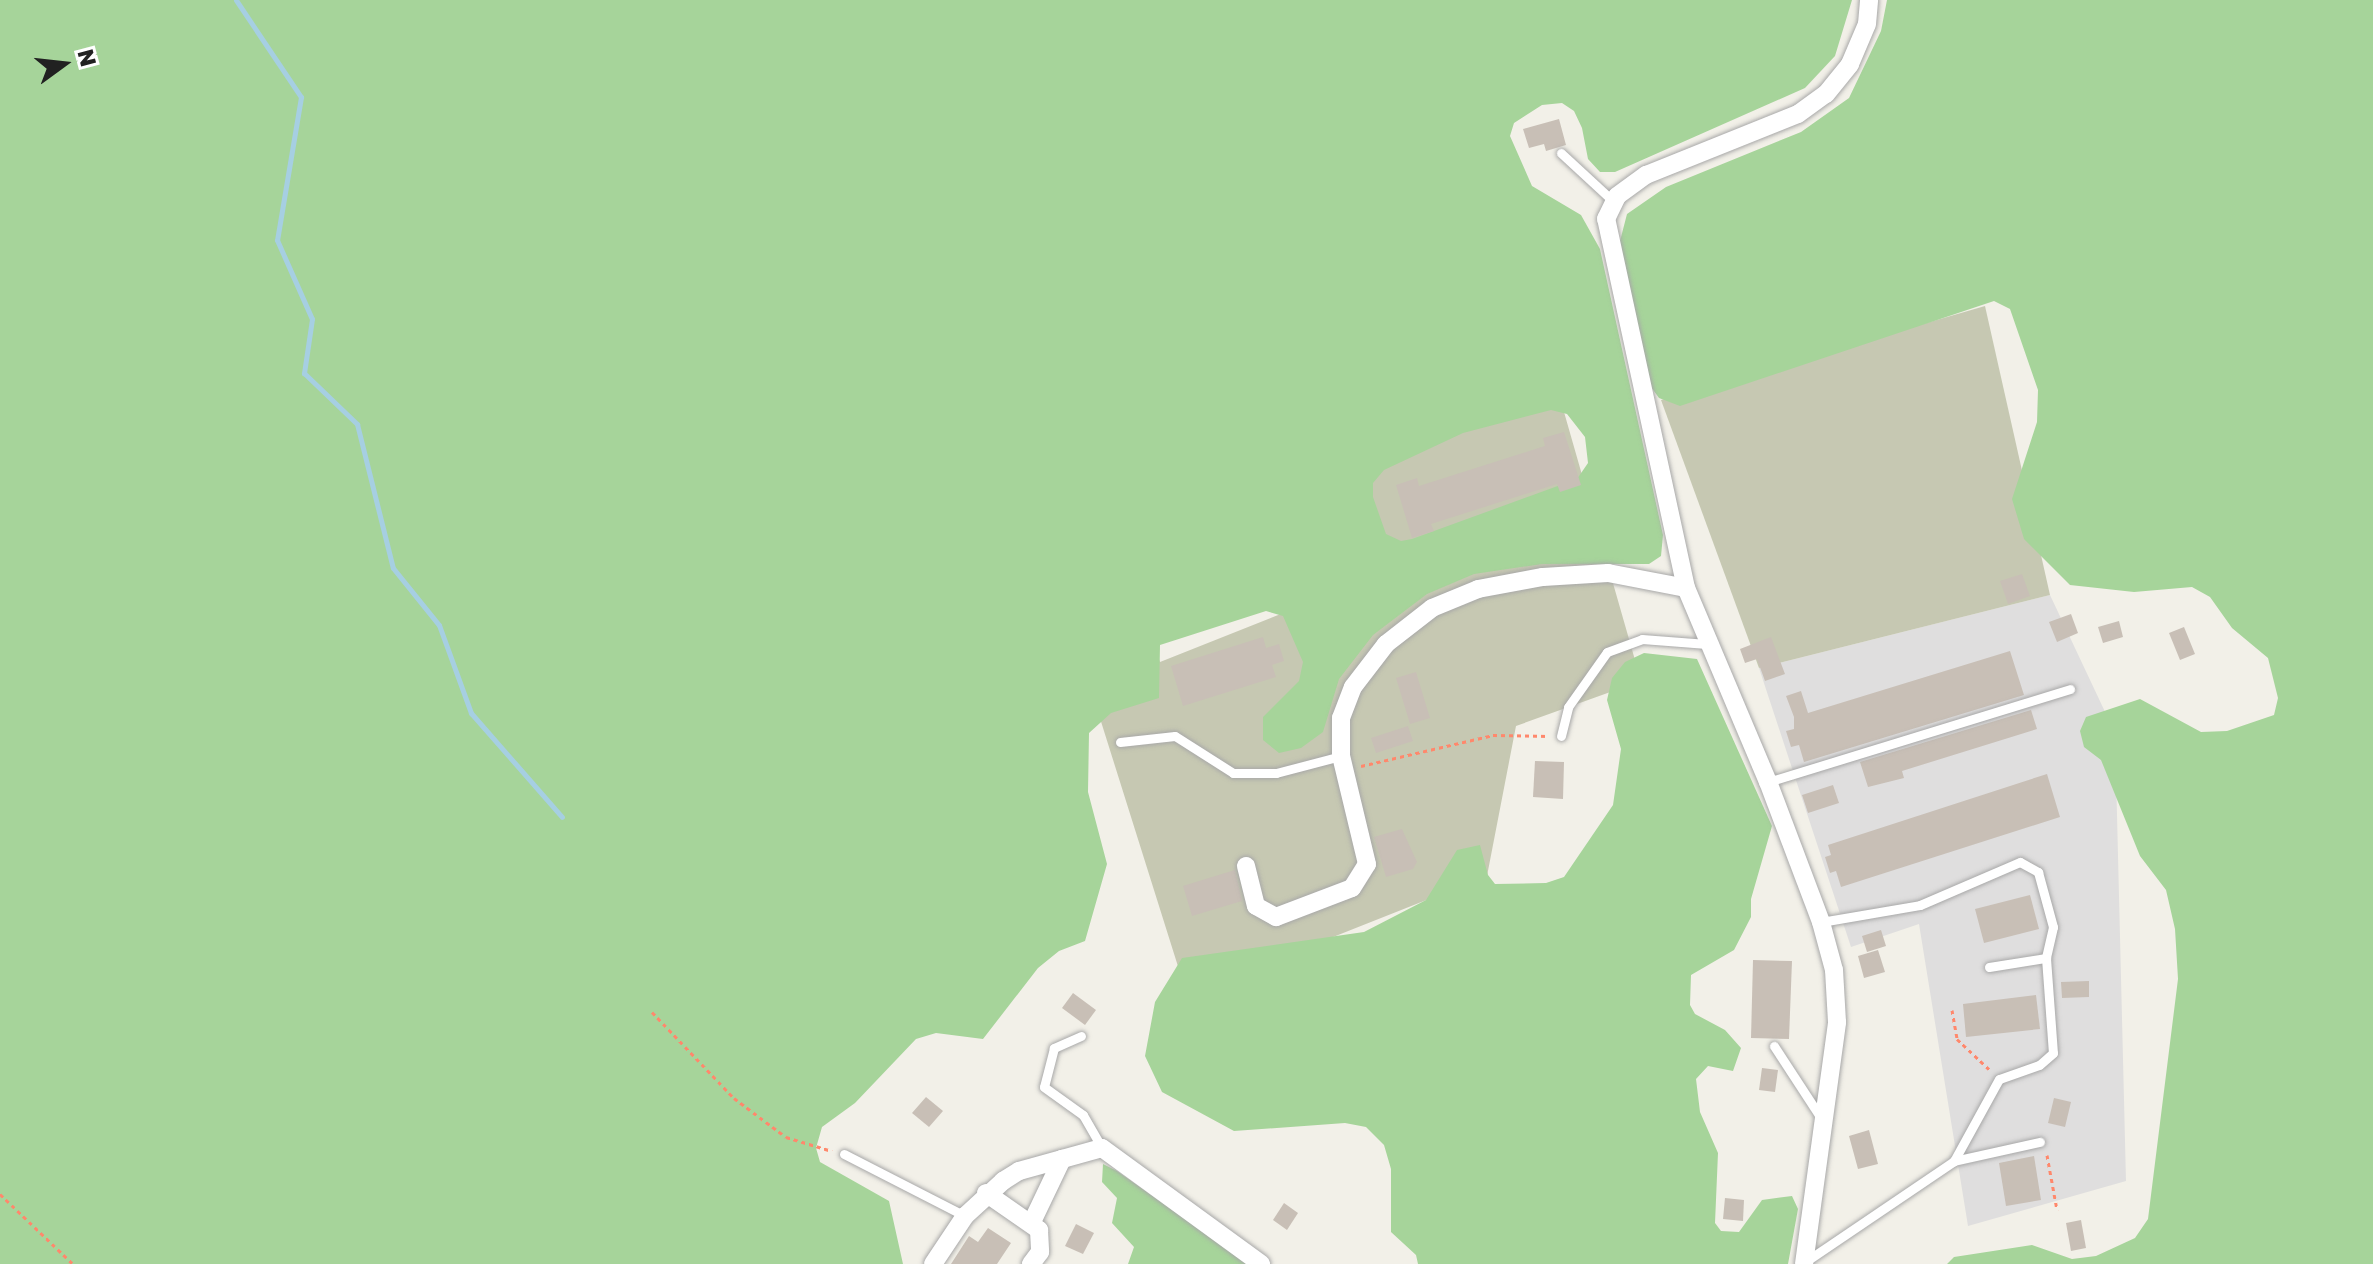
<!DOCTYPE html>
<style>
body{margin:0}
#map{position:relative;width:2373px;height:1264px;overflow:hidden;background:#f2f0e8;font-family:"Golos Text",sans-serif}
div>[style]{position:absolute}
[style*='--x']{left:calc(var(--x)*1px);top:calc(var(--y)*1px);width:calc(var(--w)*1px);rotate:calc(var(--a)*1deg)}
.residential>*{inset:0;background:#dfdede}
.construction>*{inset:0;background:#c6c8b2}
.forest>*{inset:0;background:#a6d49a}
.stream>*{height:5px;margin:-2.5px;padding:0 2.5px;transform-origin:2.5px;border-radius:2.5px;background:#a6cfe2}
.building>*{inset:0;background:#c8bfb6}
.path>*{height:3px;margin-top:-1.5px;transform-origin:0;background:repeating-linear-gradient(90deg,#ff886c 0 4px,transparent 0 8px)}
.roads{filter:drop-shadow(0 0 2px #a8a8a8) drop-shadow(0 0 2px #a8a8a8)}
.service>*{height:9px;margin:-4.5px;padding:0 4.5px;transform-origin:4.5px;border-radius:4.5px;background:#fff}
.minor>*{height:18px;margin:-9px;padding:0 9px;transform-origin:9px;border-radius:9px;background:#fff}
span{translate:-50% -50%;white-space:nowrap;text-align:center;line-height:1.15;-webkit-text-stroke:6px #fff;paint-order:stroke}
.north{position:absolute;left:24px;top:24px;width:80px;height:80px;-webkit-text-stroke:6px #fff;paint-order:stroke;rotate:75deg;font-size:22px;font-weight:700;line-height:32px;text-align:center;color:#212121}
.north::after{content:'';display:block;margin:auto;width:28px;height:36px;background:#212121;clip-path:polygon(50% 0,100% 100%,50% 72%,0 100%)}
</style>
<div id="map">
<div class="residential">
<div style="clip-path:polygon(2050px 595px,2115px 733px,2126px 1181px,1968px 1226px,1919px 924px,1851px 947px,1759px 668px)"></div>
</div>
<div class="construction">
<div style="clip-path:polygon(1985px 306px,2050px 595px,1759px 668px,1661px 400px)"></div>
<div style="clip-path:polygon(1560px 398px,1641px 681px,1516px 726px,1487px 876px,1187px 995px,1059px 588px,1118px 557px,1160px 662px,1326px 596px,1326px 456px)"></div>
</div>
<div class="forest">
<div style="clip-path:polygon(evenodd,0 0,1852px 0,1835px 56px,1805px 88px,1615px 172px,1600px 172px,1588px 159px,1582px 128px,1574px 111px,1562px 103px,1542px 105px,1514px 123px,1510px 136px,1532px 186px,1581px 215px,1600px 249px,1663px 535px,1661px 556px,1649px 564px,1542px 564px,1474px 574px,1427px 594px,1373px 635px,1339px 679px,1323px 732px,1301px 748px,1279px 753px,1263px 740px,1263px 717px,1299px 681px,1303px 662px,1283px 616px,1266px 611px,1160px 645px,1159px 698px,1111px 713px,1089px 733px,1088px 792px,1107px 864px,1085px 941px,1059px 951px,1038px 968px,983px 1039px,936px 1033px,916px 1039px,855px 1103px,822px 1127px,816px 1148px,820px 1162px,889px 1201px,903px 1264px,0 1264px,0 0,1551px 410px,1567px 414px,1585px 437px,1588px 463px,1577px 479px,1412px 539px,1401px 541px,1386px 534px,1373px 497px,1373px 483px,1384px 470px,1463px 433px,1551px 410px)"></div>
<div style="clip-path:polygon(1887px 0,2373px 0,2373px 1264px,1947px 1264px,1954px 1257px,2032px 1245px,2072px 1259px,2096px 1256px,2135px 1238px,2148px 1219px,2178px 979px,2175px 929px,2166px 890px,2140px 856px,2101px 760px,2084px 747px,2080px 731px,2086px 717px,2140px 699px,2201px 732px,2227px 731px,2274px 715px,2278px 698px,2268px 658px,2232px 628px,2210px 597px,2192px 587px,2134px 592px,2070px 585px,2024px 539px,2012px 499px,2037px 422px,2038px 390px,2010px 309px,1994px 301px,1680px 406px,1659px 398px,1651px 387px,1619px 245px,1627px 214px,1666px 187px,1801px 132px,1849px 98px,1881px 31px)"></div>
<div style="clip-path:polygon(1644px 653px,1697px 659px,1772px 826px,1751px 899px,1751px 917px,1734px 950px,1691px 975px,1690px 1005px,1695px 1014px,1725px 1030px,1741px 1048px,1733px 1071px,1708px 1066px,1696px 1079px,1700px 1112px,1718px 1153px,1715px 1223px,1721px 1231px,1739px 1232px,1762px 1200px,1792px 1196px,1798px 1209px,1788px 1264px,1418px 1264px,1416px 1255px,1391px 1232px,1391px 1169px,1384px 1145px,1366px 1127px,1345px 1123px,1234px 1131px,1162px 1092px,1145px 1056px,1155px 1002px,1182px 958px,1364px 932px,1426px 900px,1457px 850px,1480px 845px,1488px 875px,1495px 884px,1546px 883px,1564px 877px,1613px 805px,1621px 749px,1607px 700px,1612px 678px,1625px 662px)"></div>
<div style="clip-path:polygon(1103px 1164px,1117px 1171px,1249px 1264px,1128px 1264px,1134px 1247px,1112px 1223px,1117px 1198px,1102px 1182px)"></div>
</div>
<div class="stream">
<div style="--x:236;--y:0;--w:117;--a:56.2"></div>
<div style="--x:301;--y:97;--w:145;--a:99.5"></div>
<div style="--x:277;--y:240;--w:86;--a:66.1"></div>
<div style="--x:312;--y:319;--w:55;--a:98.4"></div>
<div style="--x:304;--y:373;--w:74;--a:43.9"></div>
<div style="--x:357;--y:424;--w:148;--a:76"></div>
<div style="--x:393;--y:568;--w:73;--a:51.1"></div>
<div style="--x:439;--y:625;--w:94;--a:70"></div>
<div style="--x:471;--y:713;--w:138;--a:48.8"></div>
</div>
<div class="building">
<div style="clip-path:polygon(1559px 119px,1566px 145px,1546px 151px,1544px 144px,1529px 148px,1523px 129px)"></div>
<div style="clip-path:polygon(1564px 432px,1581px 485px,1560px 492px,1557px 484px,1431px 524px,1434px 531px,1412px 538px,1396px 485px,1417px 478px,1419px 486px,1545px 446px,1543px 438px)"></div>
<div style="clip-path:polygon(2022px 574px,2030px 596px,2008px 604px,2000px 581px)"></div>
<div style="clip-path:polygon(2071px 614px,2078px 633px,2057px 642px,2049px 622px)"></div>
<div style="clip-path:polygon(2119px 621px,2123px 637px,2103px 643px,2098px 627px)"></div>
<div style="clip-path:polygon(2184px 627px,2195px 654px,2180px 660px,2169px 633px)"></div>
<div style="clip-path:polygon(1263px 637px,1266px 648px,1279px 644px,1284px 661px,1272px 665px,1276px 677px,1183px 706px,1171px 666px)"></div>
<div style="clip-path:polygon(1771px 637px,1785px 674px,1765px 681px,1757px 659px,1745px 663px,1740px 649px)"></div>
<div style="clip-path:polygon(2010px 651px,2024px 695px,1804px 762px,1799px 745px,1791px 747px,1786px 731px,1794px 729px,1794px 717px,1786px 696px,1801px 691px,1808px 713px)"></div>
<div style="clip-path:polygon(1416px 672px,1430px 718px,1410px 724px,1396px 678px)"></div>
<div style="clip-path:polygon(2031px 710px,2037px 729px,1902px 771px,1904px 778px,1868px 787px,1860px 762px)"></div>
<div style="clip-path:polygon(1408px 726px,1413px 741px,1376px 753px,1371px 738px)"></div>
<div style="clip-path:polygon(1535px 761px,1564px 762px,1563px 799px,1533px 797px)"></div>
<div style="clip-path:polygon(2047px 774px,2060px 817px,1841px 887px,1836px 871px,1830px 873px,1825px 857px,1831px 855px,1828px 845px)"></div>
<div style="clip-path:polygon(1833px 785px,1839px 803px,1808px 813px,1802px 795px)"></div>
<div style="clip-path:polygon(1402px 829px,1417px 862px,1413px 869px,1386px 877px,1374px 837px)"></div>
<div style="clip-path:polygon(1235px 870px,1242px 901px,1192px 916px,1183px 886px)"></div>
<div style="clip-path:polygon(2030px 895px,2039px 929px,1984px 943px,1975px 909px)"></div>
<div style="clip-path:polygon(1881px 930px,1886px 946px,1867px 952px,1862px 936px)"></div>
<div style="clip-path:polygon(1878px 950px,1885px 972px,1864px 978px,1858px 956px)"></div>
<div style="clip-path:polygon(1753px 960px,1792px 961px,1789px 1039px,1751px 1038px)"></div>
<div style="clip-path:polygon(2089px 981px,2089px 997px,2062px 998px,2061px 982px)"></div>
<div style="clip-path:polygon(1073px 993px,1096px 1010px,1085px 1025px,1062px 1008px)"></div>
<div style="clip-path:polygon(2036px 995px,2040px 1029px,1966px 1037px,1963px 1004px)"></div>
<div style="clip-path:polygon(1762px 1068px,1778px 1070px,1775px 1092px,1759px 1090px)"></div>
<div style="clip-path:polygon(926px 1097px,943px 1111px,929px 1127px,912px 1113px)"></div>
<div style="clip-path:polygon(2054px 1098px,2071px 1102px,2065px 1127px,2048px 1123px)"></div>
<div style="clip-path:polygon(1869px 1130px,1878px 1164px,1858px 1169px,1849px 1136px)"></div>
<div style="clip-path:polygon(2034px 1156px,2041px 1200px,2006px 1206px,1999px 1163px)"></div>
<div style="clip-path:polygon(1725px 1198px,1744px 1200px,1743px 1221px,1723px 1219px)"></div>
<div style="clip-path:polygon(1284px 1203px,1298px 1213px,1287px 1230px,1273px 1220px)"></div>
<div style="clip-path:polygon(2081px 1220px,2086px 1248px,2071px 1251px,2066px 1223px)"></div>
<div style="clip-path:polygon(1076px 1224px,1094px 1233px,1083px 1254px,1065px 1246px)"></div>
<div style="clip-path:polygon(988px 1228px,1011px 1243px,997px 1264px,951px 1264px,969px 1236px,978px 1242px)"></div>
</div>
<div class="path">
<div style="--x:1361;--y:766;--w:136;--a:-13.2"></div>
<div style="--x:1493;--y:735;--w:56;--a:1"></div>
<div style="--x:1952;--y:1010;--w:29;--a:80"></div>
<div style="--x:1957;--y:1039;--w:45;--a:43.2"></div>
<div style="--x:652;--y:1012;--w:119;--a:46.4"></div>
<div style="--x:734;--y:1098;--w:65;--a:36.9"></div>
<div style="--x:786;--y:1137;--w:48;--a:16.9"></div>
<div style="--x:2047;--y:1155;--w:56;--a:79.7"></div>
<div style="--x:0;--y:1194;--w:101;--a:43.8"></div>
</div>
<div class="roads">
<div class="service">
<div style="--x:1561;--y:153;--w:71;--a:42.7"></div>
<div style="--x:1561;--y:736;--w:30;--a:-76"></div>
<div style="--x:1568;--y:707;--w:67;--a:-54.7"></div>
<div style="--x:1607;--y:652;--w:37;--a:-20"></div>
<div style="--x:1642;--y:639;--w:65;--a:4.4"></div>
<div style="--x:1120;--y:742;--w:55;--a:-6.2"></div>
<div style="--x:1175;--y:736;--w:69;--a:32.5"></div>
<div style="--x:1233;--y:773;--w:43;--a:0"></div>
<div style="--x:1276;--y:773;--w:67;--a:-14.7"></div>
<div style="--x:1768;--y:782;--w:316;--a:-17.1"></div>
<div style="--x:1821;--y:922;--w:100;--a:-9.7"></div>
<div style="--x:1920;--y:905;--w:109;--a:-23.3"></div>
<div style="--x:2020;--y:862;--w:21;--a:29"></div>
<div style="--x:2038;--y:872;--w:57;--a:74.7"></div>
<div style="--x:2053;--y:927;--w:32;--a:103"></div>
<div style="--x:2046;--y:958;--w:95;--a:85.8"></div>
<div style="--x:2053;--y:1053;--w:18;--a:139"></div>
<div style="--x:2039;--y:1065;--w:42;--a:160.7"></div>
<div style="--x:1999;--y:1079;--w:94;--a:118.8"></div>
<div style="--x:1989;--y:967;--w:58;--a:-9"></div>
<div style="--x:1081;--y:1036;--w:30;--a:156"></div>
<div style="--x:1054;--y:1048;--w:40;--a:104.4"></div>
<div style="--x:1044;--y:1087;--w:48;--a:35.7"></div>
<div style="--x:1083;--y:1115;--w:38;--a:60"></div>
<div style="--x:1774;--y:1046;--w:86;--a:56.9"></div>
<div style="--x:844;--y:1154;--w:136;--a:27.1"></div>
<div style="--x:1805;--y:1262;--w:180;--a:-34.1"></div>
<div style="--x:1954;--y:1161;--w:88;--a:-12.5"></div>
</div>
<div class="minor">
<div style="--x:1246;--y:866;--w:41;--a:76"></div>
<div style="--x:1256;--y:906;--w:23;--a:29"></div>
<div style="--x:1276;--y:917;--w:81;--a:-20.9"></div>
<div style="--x:1352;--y:888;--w:28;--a:-58"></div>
<div style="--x:1367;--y:864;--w:111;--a:-103.5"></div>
<div style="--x:1341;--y:756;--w:38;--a:-90"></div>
<div style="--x:1341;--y:718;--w:33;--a:-69"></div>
<div style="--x:1353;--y:687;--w:54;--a:-52.5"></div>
<div style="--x:1386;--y:644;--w:58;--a:-38"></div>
<div style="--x:1432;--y:608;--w:50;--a:-22.4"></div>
<div style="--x:1478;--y:589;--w:66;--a:-10.5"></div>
<div style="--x:1543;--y:577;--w:65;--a:-3.5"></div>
<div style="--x:1608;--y:573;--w:79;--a:10.9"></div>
<div style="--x:986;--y:1193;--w:65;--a:34.9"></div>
<div style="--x:1039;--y:1230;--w:22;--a:87"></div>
<div style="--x:1040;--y:1252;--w:15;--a:127"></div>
<div style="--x:1032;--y:1222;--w:70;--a:-64.5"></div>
<div style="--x:933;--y:1264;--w:58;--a:-56.3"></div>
<div style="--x:965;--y:1216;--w:52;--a:-42.6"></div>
<div style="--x:1003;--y:1181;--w:19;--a:-32"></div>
<div style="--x:1019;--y:1171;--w:86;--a:-15.5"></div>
<div style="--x:1102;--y:1148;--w:197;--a:36.1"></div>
<div style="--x:1804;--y:1264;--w:244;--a:-82.2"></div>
<div style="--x:1837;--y:1022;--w:52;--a:-93.3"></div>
<div style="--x:1834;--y:970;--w:50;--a:-105.2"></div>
<div style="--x:1821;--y:922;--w:150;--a:-110.7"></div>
<div style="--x:1768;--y:782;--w:211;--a:-112.9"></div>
<div style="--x:1686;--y:588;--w:378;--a:-102.2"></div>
<div style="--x:1606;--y:219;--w:25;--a:-64"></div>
<div style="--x:1617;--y:196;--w:36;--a:-36"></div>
<div style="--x:1646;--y:175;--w:164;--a:-21.9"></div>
<div style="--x:1798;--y:114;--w:34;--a:-36"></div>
<div style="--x:1826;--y:94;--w:38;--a:-51"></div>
<div style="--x:1850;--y:64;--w:43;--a:-67"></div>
<div style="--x:1867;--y:24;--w:24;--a:-85"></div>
</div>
</div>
<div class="north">N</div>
</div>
